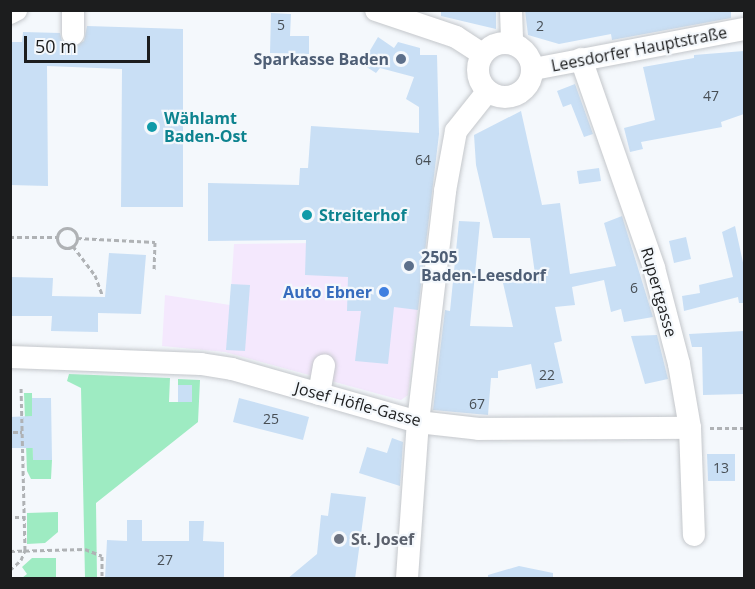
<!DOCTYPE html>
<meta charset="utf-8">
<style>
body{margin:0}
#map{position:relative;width:755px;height:589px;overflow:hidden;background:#f4f8fc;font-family:"Open Sans",sans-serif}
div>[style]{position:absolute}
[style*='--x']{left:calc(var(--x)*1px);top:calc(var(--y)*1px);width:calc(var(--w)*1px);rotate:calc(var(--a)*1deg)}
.commercial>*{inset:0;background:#f4e8fd}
.green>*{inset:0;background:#9eebc2}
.building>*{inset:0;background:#c9dff5}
.path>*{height:3px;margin-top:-1.5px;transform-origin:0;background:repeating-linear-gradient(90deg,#afb2b5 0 4.5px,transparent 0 7.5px)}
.path>.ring{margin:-1.5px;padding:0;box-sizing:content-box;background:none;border:3px solid #afb2b5;border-radius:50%}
.roads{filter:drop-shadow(0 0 2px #c4c7cb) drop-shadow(0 0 2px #c4c7cb)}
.minor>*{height:22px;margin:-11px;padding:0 11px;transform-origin:11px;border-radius:11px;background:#fff}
.minor>.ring{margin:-11px;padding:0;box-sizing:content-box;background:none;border:22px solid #fff;border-radius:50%}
.dots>*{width:16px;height:16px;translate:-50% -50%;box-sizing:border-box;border:3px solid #f4f8fc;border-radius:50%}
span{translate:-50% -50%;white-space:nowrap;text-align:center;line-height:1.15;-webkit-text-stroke:4.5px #f4f8fc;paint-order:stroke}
.number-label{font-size:14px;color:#474e54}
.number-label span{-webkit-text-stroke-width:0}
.street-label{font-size:16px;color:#1c1d1e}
.service-label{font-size:16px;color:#4e5e75;font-weight:700}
.right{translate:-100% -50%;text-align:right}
.left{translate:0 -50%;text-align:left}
.culture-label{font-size:16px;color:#0d838f;font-weight:700}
.shop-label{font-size:16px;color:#366cbe;font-weight:700}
.worship-label{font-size:16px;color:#5b616d;font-weight:700}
.frame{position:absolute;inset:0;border:12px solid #1c1d1e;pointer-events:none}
.scale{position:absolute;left:24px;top:36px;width:126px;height:27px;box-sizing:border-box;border:3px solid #1c1d1e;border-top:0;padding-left:8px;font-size:18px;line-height:21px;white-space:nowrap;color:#1c1d1e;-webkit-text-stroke:4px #f4f8fc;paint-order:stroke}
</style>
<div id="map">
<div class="commercial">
<div style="clip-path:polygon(400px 242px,425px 244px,408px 395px,401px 400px,225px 352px,162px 346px,165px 295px,230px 305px,234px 244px)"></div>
</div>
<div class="green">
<div style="clip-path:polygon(69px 374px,170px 378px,169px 402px,191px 402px,192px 385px,178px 385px,178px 379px,200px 380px,198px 422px,96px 503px,97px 578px,85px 578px,81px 388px,67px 381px)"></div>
<div style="clip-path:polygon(24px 393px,32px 393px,33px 460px,52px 460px,51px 479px,31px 479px,27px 471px)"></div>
<div style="clip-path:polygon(58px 512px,58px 532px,45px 543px,27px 544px,27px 513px)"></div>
<div style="clip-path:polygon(32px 558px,56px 558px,56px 578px,22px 578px,27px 574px,22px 567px)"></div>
</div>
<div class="building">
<div style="clip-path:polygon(441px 10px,496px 10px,496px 29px,441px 16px)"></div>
<div style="clip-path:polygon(525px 10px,731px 10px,731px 18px,612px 40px,611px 34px,559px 44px,528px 35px)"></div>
<div style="clip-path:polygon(271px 13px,291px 14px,290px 36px,309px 36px,309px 54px,270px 53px)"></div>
<div style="clip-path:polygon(87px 26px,183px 29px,183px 207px,121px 207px,122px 69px,47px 66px,48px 186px,10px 185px,10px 42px,22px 42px,23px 32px,60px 33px,62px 41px,74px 47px,84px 41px)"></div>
<div style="clip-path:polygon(378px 37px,394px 48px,398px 42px,420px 48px,420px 55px,437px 55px,439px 134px,418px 310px,394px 307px,388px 364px,355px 361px,361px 311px,347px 311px,348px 277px,305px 275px,306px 240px,208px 241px,208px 183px,299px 185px,300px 168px,308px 168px,311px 126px,419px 133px,419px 107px,406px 99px,414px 77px,380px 68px,376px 73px,362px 64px)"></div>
<div style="clip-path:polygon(744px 51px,744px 114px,721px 122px,722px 127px,641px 142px,643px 149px,630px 152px,624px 128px,655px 120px,643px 67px,694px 58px,694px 55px)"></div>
<div style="clip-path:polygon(575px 84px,593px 134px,584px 137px,571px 104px,563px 107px,557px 91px)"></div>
<div style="clip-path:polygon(521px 111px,542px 205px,560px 203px,570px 274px,616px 266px,604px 223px,622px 216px,653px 317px,624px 322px,621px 309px,611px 312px,604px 280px,572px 287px,575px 305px,555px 307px,562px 341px,554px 343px,563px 383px,536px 389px,531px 364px,498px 371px,498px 378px,491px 378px,488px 415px,433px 410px,445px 310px,450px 311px,459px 221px,480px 222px,470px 326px,513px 327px,503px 283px,536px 281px,530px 238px,493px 238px,476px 165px,474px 135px)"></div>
<div style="clip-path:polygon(599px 168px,601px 181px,579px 184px,577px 171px)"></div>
<div style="clip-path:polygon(735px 226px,744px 267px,744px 303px,739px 303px,738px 297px,684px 311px,682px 296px,700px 293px,699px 285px,733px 277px,722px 232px)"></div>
<div style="clip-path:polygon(686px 237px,691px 259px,674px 263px,669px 241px)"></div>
<div style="clip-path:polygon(109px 253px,146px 255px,141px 314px,98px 313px,98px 332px,51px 331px,52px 316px,10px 316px,10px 277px,53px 278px,52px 296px,105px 297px)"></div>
<div style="clip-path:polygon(231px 284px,250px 285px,245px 351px,226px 350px)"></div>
<div style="clip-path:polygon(744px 331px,744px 394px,703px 395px,702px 347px,692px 347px,689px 334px)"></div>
<div style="clip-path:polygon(657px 335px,668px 379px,645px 384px,631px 336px)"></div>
<div style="clip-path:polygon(178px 385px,192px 385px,192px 402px,178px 402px)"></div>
<div style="clip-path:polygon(32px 398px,51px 398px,52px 460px,33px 460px,33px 448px,10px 448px,10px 417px,32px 416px)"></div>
<div style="clip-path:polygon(239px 398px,309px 417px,303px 440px,233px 422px)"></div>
<div style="clip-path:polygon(392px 438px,403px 442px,400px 486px,359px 473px,367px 447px,387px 453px)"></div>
<div style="clip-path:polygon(707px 454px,735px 454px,735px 481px,708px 481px)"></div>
<div style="clip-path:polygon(331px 493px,366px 497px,355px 579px,287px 579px,317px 554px,321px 515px,328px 516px)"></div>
<div style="clip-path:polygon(127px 520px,142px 520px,142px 541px,189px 541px,189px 521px,204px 521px,203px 541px,224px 542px,224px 579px,105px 579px,107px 540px,127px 541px)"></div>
<div style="clip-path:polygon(519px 566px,553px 573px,553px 579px,488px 579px,488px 575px)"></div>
</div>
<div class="path">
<div class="ring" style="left:57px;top:228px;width:17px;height:17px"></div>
<div style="--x:10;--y:237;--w:47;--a:0"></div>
<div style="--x:77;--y:238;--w:78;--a:2.9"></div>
<div style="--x:155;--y:242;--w:29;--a:92"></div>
<div style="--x:73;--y:246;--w:36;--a:53"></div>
<div style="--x:95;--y:275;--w:20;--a:70"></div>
<div style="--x:710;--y:428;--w:34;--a:0"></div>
<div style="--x:13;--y:432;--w:9;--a:0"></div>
<div style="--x:15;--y:517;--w:9;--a:0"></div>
<div style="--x:10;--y:551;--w:75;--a:-1.5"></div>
<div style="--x:85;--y:549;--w:18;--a:22"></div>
<div style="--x:102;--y:556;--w:22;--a:90"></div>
<div style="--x:10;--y:570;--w:15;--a:-42"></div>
<div style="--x:21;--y:560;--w:11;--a:-68"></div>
<div style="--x:25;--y:550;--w:164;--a:-91.4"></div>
</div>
<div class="roads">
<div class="minor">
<div style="--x:376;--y:10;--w:84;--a:18.6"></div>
<div style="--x:456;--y:37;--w:31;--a:33"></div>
<div style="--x:511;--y:10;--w:32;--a:88"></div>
<div style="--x:10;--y:13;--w:7;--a:-27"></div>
<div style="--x:73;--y:34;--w:24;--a:-90"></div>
<div class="ring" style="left:478px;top:43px;width:32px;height:32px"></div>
<div style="--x:581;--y:59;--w:221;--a:70.7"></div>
<div style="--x:654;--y:268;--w:99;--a:75.4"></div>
<div style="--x:679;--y:364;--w:65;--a:80.2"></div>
<div style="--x:690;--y:428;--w:107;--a:87.9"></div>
<div style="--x:534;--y:69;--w:214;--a:-10.8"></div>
<div style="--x:10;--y:357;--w:191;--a:2.1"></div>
<div style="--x:201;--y:364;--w:31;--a:9"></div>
<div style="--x:232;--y:369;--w:193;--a:15.9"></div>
<div style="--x:418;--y:422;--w:61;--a:6.5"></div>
<div style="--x:479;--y:429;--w:211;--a:-0.3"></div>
<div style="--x:319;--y:394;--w:29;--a:-80"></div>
<div style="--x:407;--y:578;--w:156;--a:-86"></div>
<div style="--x:418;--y:422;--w:233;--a:-83.3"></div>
<div style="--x:445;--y:191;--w:61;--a:-79.6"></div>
<div style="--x:456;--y:131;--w:50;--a:-51.5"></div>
</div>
</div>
<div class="dots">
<div style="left:401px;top:59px;background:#5c6f8a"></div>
<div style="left:152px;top:127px;background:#0f9aa8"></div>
<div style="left:307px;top:215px;background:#0f9aa8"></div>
<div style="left:409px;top:266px;background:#5c6f8a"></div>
<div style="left:384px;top:292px;background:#3f7fe0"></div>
<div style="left:339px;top:539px;background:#6b7280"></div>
</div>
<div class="number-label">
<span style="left:281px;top:25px">5</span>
<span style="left:540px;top:26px">2</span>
<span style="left:711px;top:96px">47</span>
<span style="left:423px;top:160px">64</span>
<span style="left:634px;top:288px">6</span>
<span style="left:547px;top:375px">22</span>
<span style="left:477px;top:404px">67</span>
<span style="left:271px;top:419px">25</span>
<span style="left:721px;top:468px">13</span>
<span style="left:165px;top:560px">27</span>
</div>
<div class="street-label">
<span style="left:639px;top:49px;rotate:-11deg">Leesdorfer Hauptstraße</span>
<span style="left:659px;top:292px;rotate:74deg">Rupertgasse</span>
<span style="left:358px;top:404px;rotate:15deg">Josef Höfle-Gasse</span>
</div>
<div class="service-label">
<span class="right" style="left:389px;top:59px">Sparkasse Baden</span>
<span class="left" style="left:421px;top:266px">2505<br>Baden-Leesdorf</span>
</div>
<div class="culture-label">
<span class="left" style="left:164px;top:127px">Wählamt<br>Baden-Ost</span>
<span class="left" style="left:319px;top:215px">Streiterhof</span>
</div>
<div class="shop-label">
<span class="right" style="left:372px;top:292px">Auto Ebner</span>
</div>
<div class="worship-label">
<span class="left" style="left:351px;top:539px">St. Josef</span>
</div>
<div class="frame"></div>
<div class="scale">50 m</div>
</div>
